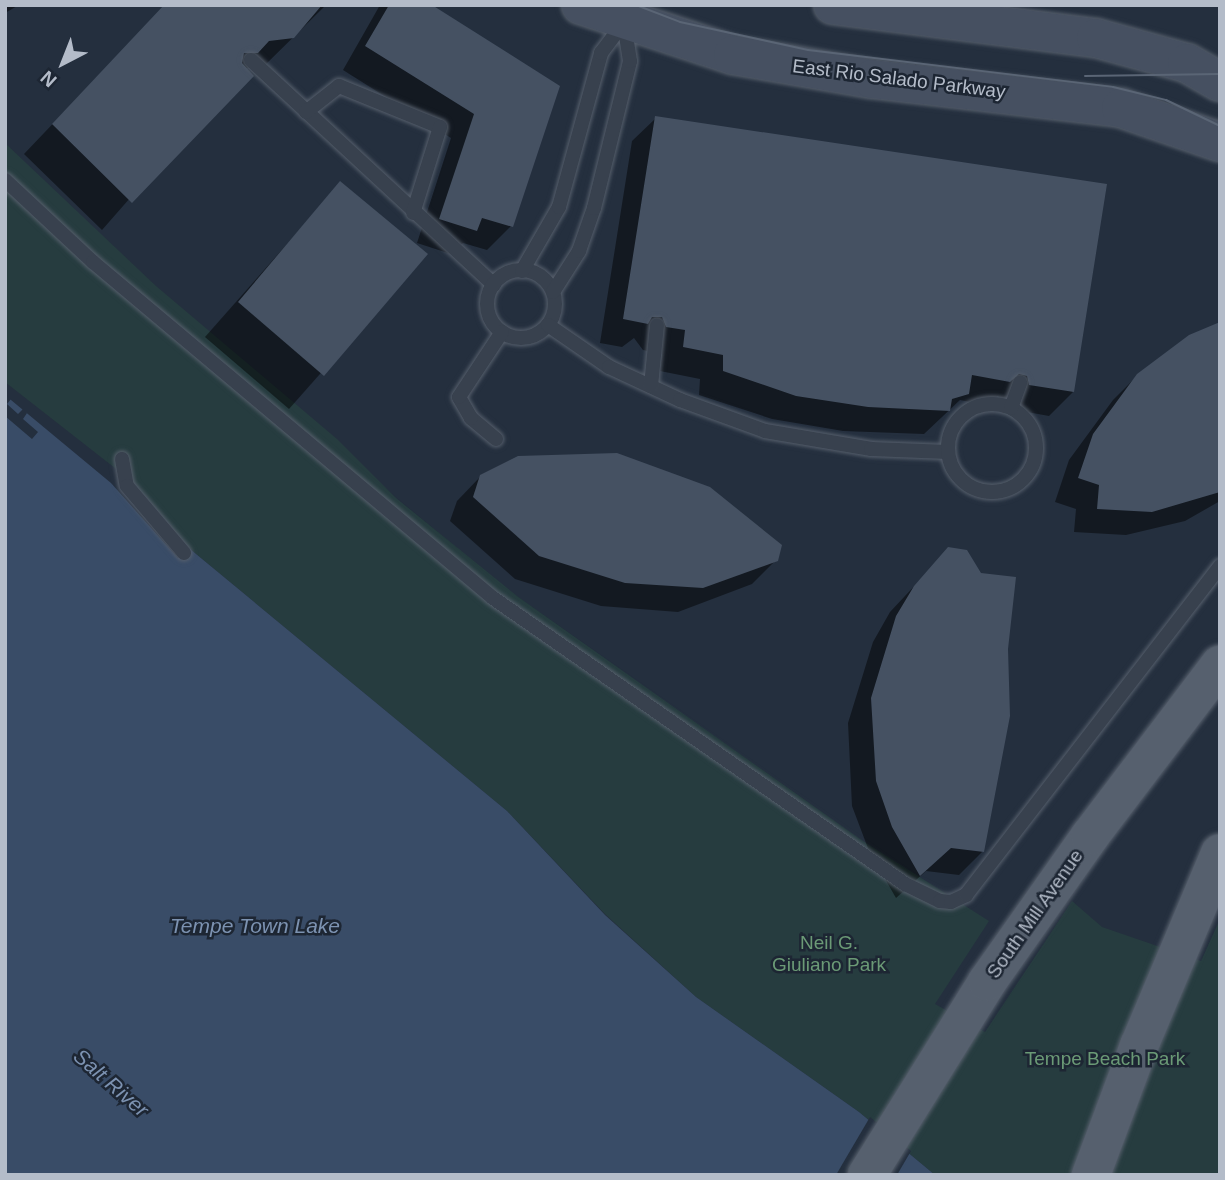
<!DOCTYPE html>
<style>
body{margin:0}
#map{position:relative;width:1225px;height:1180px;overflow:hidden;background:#242f3e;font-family:Helvetica,sans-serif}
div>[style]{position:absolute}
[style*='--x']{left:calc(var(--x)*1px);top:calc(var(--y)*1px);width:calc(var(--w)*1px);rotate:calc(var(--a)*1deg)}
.green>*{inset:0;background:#263c3f}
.water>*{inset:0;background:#394c67}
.pier>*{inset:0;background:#242f3e}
.shadow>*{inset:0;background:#0007}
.building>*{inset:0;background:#455162}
.roads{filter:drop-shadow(0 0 2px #565f6c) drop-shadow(0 0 2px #565f6c)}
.service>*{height:14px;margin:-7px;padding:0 7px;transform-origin:7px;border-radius:7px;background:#38414e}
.service>.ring{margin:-7px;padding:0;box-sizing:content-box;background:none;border:14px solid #38414e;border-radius:50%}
.secondary>*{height:38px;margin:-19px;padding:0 19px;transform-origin:19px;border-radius:19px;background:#465061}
.primary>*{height:38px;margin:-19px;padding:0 19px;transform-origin:19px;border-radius:19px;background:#56606e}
.tram>*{height:2px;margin:-1px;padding:0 1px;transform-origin:1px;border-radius:1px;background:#5a6575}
span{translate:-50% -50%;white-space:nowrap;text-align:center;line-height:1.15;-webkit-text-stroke:5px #1d2633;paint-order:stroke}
.street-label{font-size:19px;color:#b4bcc9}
.park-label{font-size:19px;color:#6b9a76}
.water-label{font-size:21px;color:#7c92b1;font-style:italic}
.frame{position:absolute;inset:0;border:7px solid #b4bcc9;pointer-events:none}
.north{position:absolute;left:28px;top:28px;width:70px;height:70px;-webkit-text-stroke:5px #1d2633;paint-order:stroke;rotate:222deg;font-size:19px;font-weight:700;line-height:28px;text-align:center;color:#b4bcc9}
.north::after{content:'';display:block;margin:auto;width:24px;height:32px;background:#b4bcc9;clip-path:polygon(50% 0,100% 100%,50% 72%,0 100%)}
</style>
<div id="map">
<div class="green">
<div style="clip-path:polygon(5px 143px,156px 286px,337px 439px,396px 498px,517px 596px,860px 839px,989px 921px,935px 1004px,985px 1032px,1072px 901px,1102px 927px,1201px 961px,1220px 919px,1220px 1175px,935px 1175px,859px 1112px,696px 997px,605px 914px,507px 811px,190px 549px,134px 483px,5px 382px)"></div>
</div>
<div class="water">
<div style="clip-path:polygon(5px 395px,111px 483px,178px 558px,190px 549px,507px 811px,605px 915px,696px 997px,859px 1112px,935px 1175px,5px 1175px)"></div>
</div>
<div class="pier">
<div style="clip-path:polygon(7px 395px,11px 399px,7px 404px,18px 414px,23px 409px,27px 413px,23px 419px,38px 432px,32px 439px,5px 416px)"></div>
<div style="clip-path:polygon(870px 1117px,911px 1151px,897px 1175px,836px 1175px)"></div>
</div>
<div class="shadow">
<div style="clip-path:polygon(5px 5px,19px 5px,5px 13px)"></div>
<div style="clip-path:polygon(166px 5px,326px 5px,263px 67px,244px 68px,102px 230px,24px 154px)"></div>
<div style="clip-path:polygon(380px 5px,429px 5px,557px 87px,511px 226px,487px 250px,463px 243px,451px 254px,417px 243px,451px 138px,343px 70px)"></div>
<div style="clip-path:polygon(656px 118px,1073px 392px,1049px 416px,1005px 408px,998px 396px,985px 405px,960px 400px,924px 434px,843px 431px,772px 419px,699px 395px,700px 379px,660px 371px,662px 354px,643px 350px,634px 338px,622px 347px,600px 343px,632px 141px)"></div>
<div style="clip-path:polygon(340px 184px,426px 254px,289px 409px,205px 337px)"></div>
<div style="clip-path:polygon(1220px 323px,1220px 501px,1185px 521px,1126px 535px,1074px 532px,1076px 509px,1055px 502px,1069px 460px,1113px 400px,1138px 375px)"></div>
<div style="clip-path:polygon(481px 476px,776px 560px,752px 584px,678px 612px,601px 606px,515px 579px,450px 521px,457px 501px)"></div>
<div style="clip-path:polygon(949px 549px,983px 851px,959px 875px,926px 871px,896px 898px,869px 851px,852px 806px,848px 723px,873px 642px,890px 612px)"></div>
</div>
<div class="building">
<div style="clip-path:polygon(164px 5px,322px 5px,294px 38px,269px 41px,258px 53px,244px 53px,242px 63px,254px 76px,132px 203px,52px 124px)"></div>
<div style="clip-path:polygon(389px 5px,432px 5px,560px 86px,513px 227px,482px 218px,477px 231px,439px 219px,474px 114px,365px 46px)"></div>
<div style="clip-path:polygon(655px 116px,1107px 184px,1074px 392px,1029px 385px,1027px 376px,1019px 374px,1010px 382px,972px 375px,969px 394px,952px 399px,950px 411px,868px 407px,796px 396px,723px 371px,723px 355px,683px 347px,685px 330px,666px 327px,662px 317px,652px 317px,648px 324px,623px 319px)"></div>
<div style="clip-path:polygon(340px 181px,428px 254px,324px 376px,238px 302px)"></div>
<div style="clip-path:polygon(1220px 322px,1220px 492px,1152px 512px,1097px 509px,1099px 485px,1078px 478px,1093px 434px,1137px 374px,1189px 335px)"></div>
<div style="clip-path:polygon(617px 453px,710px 487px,782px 545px,778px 561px,703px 588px,625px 583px,539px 556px,473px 497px,480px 475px,518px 456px)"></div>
<div style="clip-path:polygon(948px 547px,967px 550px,981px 573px,1016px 577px,1008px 649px,1010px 716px,984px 852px,951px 848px,920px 876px,892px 827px,876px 781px,871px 698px,896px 616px,914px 586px)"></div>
</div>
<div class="roads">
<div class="service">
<div style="--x:251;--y:60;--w:331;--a:42.8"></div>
<div style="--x:306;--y:112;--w:42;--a:-38.2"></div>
<div style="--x:339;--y:86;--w:109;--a:22.1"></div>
<div style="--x:440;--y:127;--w:90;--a:107.4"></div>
<div style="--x:5;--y:180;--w:120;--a:43"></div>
<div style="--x:93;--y:262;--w:522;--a:40.03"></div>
<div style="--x:493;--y:598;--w:502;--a:34.77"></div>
<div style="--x:905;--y:884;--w:39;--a:26"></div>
<div style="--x:940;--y:901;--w:11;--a:5"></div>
<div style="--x:951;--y:902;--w:17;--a:-25"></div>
<div style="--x:966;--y:895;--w:416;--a:-52.3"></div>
<div class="ring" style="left:487px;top:270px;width:54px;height:54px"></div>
<div style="--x:522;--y:271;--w:74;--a:-60"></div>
<div style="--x:559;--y:207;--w:160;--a:-74.7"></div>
<div style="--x:601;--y:53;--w:38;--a:-53"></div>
<div style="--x:553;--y:292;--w:49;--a:-57.6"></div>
<div style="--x:579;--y:251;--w:46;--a:-70.8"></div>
<div style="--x:594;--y:208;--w:151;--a:-76.2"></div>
<div style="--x:630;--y:61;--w:39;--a:-99"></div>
<div style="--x:548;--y:325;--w:74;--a:34.5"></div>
<div style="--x:609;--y:367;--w:78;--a:24.9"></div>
<div style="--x:680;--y:400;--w:90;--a:20"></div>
<div style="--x:765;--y:431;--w:108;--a:9.6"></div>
<div style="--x:871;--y:449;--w:77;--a:2.2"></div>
<div style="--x:651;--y:386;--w:61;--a:-84.4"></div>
<div class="ring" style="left:948px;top:404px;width:74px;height:74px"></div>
<div style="--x:1011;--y:408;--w:27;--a:-70"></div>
<div style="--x:496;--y:439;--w:33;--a:-140"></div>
<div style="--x:471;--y:418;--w:24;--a:-120"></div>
<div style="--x:459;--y:397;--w:78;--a:-56.5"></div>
<div style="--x:122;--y:459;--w:27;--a:80"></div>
<div style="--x:127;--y:486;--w:88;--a:49.6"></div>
</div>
<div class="secondary">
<div style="--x:581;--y:5;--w:160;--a:18.2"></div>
<div style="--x:733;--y:55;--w:141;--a:9.8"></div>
<div style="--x:872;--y:79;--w:251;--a:6.6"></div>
<div style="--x:1121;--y:108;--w:105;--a:19"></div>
<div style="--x:833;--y:5;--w:265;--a:7.2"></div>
<div style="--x:1096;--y:38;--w:94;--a:15.4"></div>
<div style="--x:1187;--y:63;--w:38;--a:30"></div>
</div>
<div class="primary">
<div style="--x:867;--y:1175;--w:227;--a:-58.1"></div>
<div style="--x:987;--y:982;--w:179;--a:-54.8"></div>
<div style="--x:1090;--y:836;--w:215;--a:-52.8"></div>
<div style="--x:1091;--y:1175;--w:138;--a:-69.6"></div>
<div style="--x:1139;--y:1046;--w:209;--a:-67.2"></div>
</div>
</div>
<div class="tram">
<div style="--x:636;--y:5;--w:47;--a:21.1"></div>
<div style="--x:680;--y:22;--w:131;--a:12.3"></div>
<div style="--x:808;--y:50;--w:307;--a:6.9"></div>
<div style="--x:1113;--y:87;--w:55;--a:13.8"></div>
<div style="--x:1166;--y:100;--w:60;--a:25.7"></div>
<div style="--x:1085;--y:76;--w:135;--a:-0.8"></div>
</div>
<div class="street-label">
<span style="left:899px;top:79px;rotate:7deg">East Rio Salado Parkway</span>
<span style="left:1035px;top:914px;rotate:-55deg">South Mill Avenue</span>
</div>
<div class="park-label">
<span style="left:829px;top:954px">Neil G.<br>Giuliano Park</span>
<span style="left:1105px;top:1059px">Tempe Beach Park</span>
</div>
<div class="water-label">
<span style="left:255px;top:926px">Tempe Town Lake</span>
<span style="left:111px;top:1083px;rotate:41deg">Salt River</span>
</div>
<div class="frame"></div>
<div class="north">N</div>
</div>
